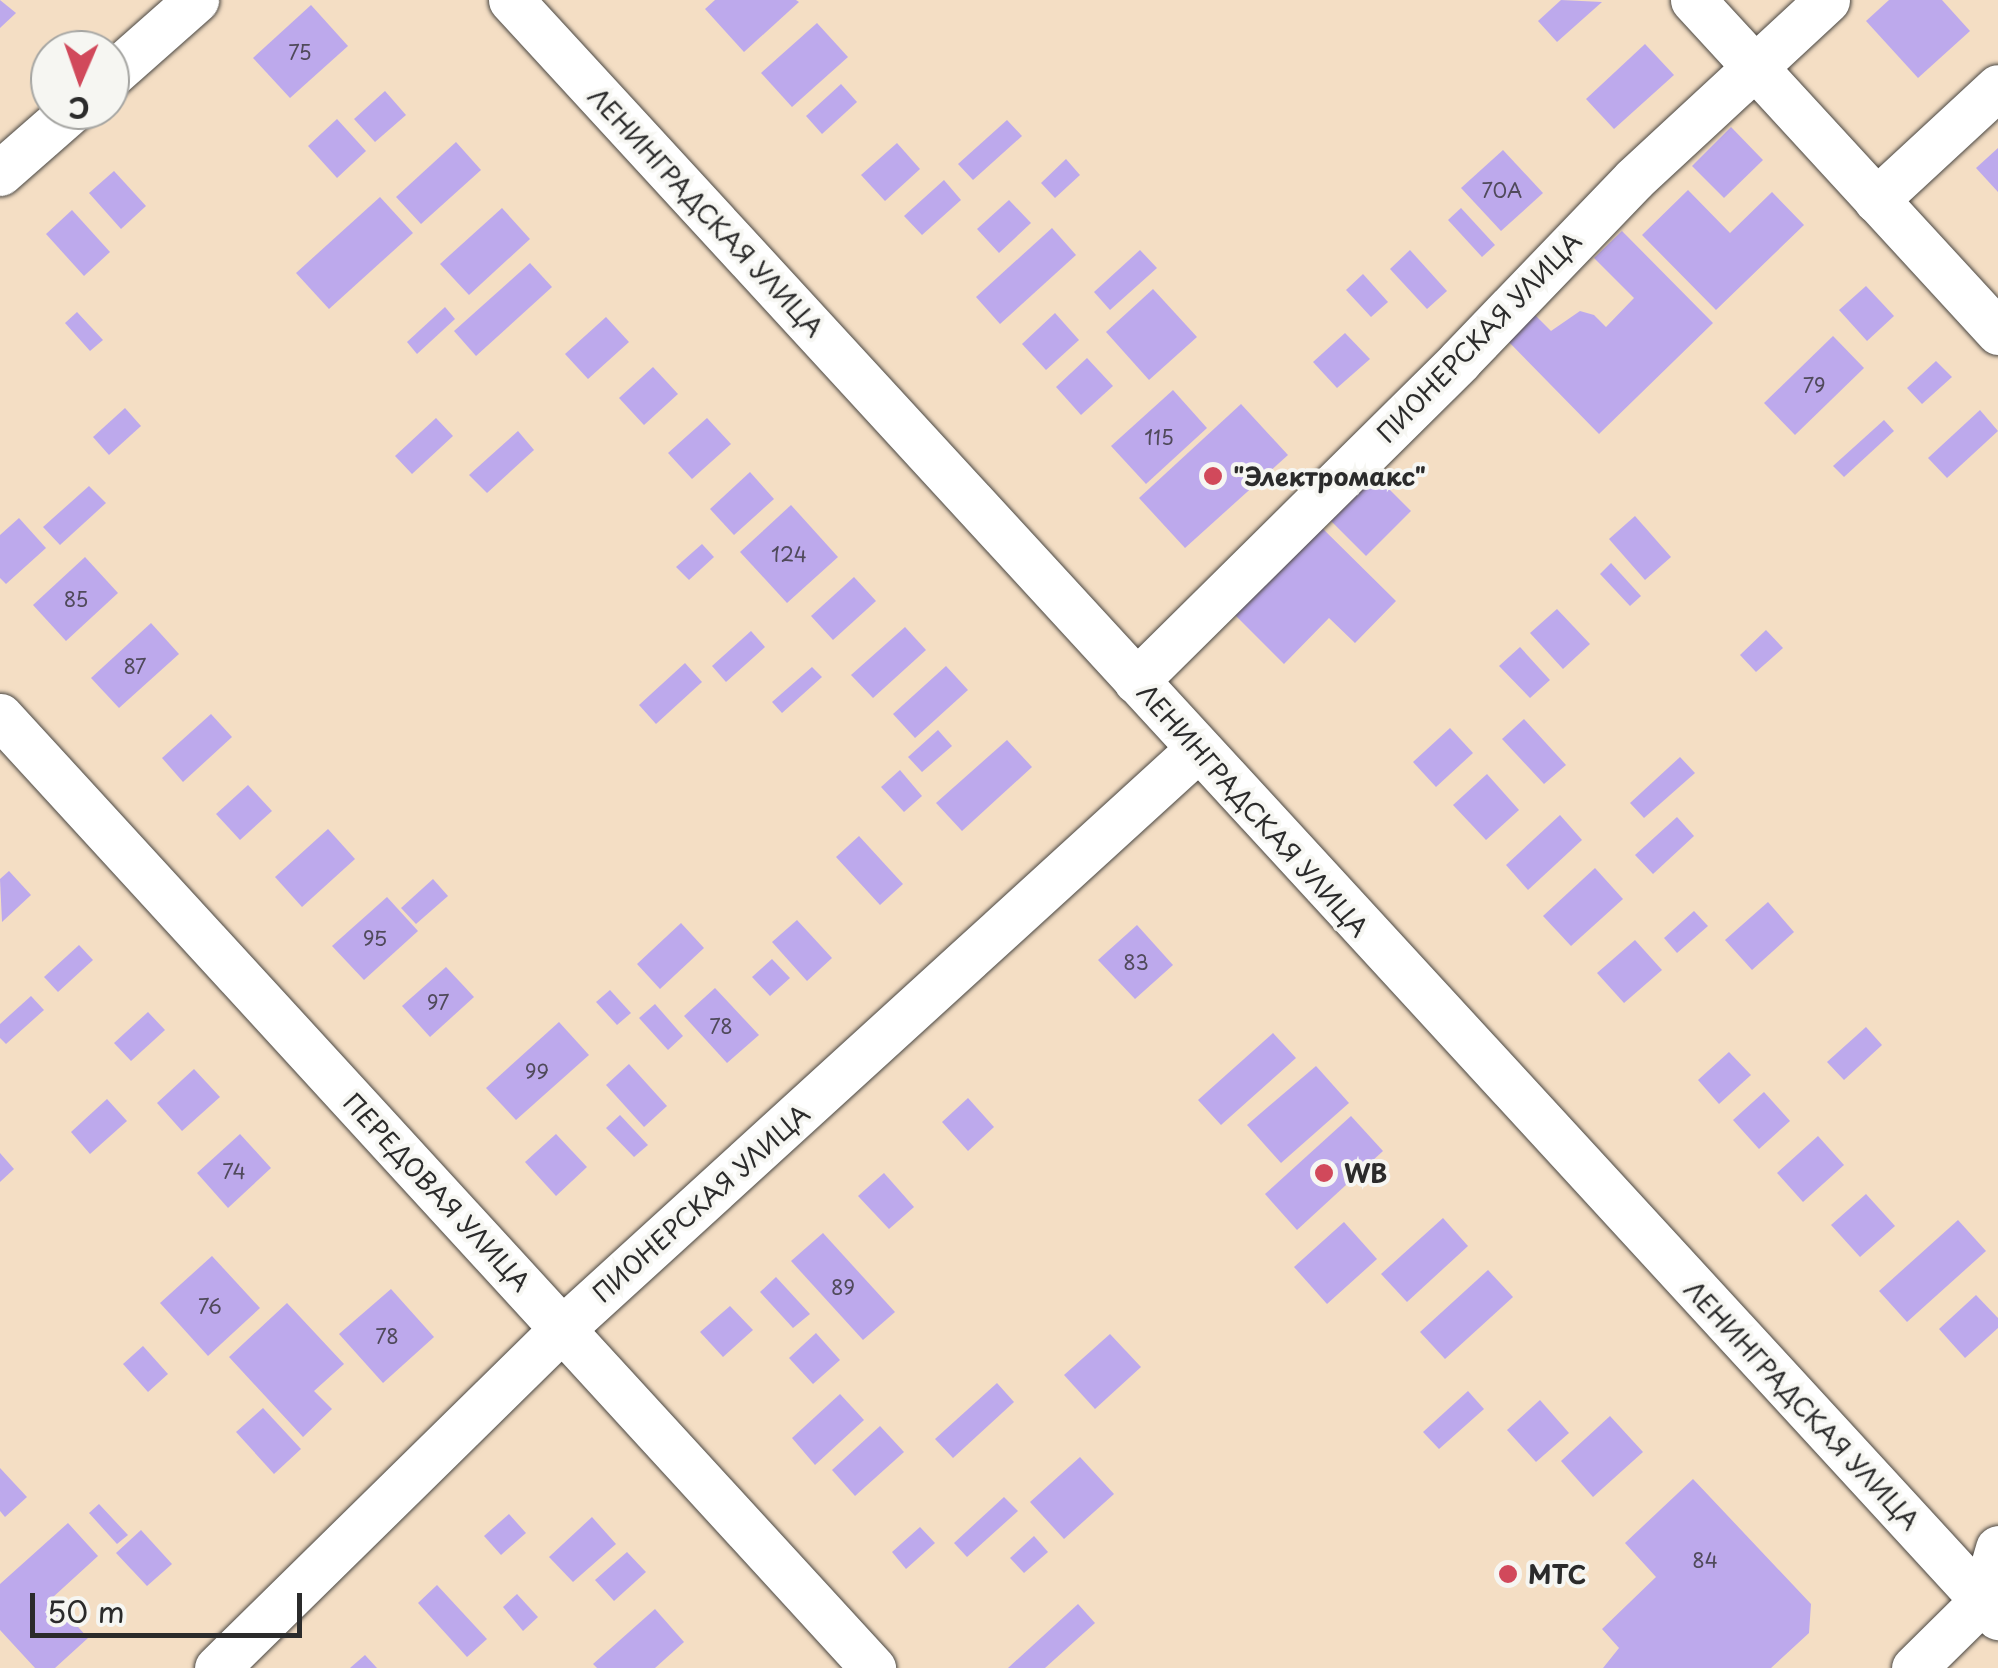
<!DOCTYPE html>
<meta charset="utf-8">
<style>
body{margin:0}
#map{position:relative;width:1998px;height:1668px;overflow:hidden;background:#f4dec4;font-family:"Playpen Sans",sans-serif}
div>[style]{position:absolute}
[style*='--x']{left:calc(var(--x)*1px);top:calc(var(--y)*1px);width:calc(var(--w)*1px);rotate:calc(var(--a)*1deg)}
.building>*{inset:0;background:#bda9ec}
.roads{filter:drop-shadow(0 0 2px #494642) drop-shadow(0 0 2px #494642)}
.minor>*{height:45px;margin:-22.5px;padding:0 22.5px;transform-origin:22.5px;border-radius:22.5px;background:#fff}
.dots>*{width:28px;height:28px;translate:-50% -50%;box-sizing:border-box;border:5px solid #f6f6f2;border-radius:50%}
span{translate:-50% -50%;white-space:nowrap;text-align:center;line-height:1.15;-webkit-text-stroke:8px #f6f6f2;paint-order:stroke}
.number-label{font-size:20px;color:#504a5b}
.number-label span{-webkit-text-stroke-width:0}
.street-label{font-size:25px;color:#2b2b2b}
.poi-label{font-size:25px;color:#2b2b2b;font-weight:700}
.left{translate:0 -50%;text-align:left}
.north{position:absolute;left:30px;top:30px;width:100px;height:100px;box-sizing:border-box;background:#f6f6f2;border:2px solid #a5a5a2;border-radius:50%;rotate:182deg;font-size:28px;font-weight:700;line-height:40px;text-align:center;color:#2b2b2b}
.north::after{content:'';display:block;margin:auto;width:35px;height:45px;background:#d1495b;clip-path:polygon(50% 0,100% 100%,50% 72%,0 100%)}
.scale{position:absolute;left:30px;top:1593px;width:272px;height:45px;box-sizing:border-box;border:5px solid #2b2b2b;border-top:0;padding-left:12px;font-size:30px;line-height:35px;white-space:nowrap;color:#2b2b2b;-webkit-text-stroke:8px #f6f6f2;paint-order:stroke}
</style>
<div id="map">
<div class="building">
<div style="clip-path:polygon(0 0,16px 13px,0 28px)"></div>
<div style="clip-path:polygon(715px 0,796px 0,799px 2px,744px 52px,705px 9px)"></div>
<div style="clip-path:polygon(1561px 0,1602px 2px,1557px 42px,1538px 21px)"></div>
<div style="clip-path:polygon(1889px 0,1942px 0,1970px 31px,1918px 78px,1866px 21px)"></div>
<div style="clip-path:polygon(311px 5px,348px 46px,290px 98px,253px 58px)"></div>
<div style="clip-path:polygon(817px 23px,848px 57px,792px 107px,761px 73px)"></div>
<div style="clip-path:polygon(1645px 44px,1674px 75px,1614px 129px,1586px 99px)"></div>
<div style="clip-path:polygon(841px 84px,857px 102px,822px 134px,806px 116px)"></div>
<div style="clip-path:polygon(385px 91px,406px 115px,375px 142px,354px 119px)"></div>
<div style="clip-path:polygon(337px 119px,366px 151px,337px 178px,308px 146px)"></div>
<div style="clip-path:polygon(1007px 120px,1022px 136px,973px 180px,958px 164px)"></div>
<div style="clip-path:polygon(1731px 127px,1763px 160px,1724px 198px,1692px 166px)"></div>
<div style="clip-path:polygon(456px 142px,481px 170px,421px 224px,396px 197px)"></div>
<div style="clip-path:polygon(897px 143px,920px 169px,885px 201px,861px 175px)"></div>
<div style="clip-path:polygon(1998px 148px,1998px 192px,1976px 168px)"></div>
<div style="clip-path:polygon(1503px 150px,1543px 193px,1501px 231px,1461px 188px)"></div>
<div style="clip-path:polygon(1066px 159px,1080px 175px,1055px 198px,1041px 183px)"></div>
<div style="clip-path:polygon(114px 171px,146px 206px,121px 229px,89px 193px)"></div>
<div style="clip-path:polygon(944px 180px,961px 200px,922px 235px,904px 216px)"></div>
<div style="clip-path:polygon(1688px 190px,1730px 233px,1772px 192px,1804px 225px,1716px 310px,1642px 235px)"></div>
<div style="clip-path:polygon(380px 197px,413px 233px,329px 309px,296px 273px)"></div>
<div style="clip-path:polygon(1009px 200px,1031px 223px,999px 253px,977px 229px)"></div>
<div style="clip-path:polygon(502px 208px,530px 239px,469px 295px,440px 264px)"></div>
<div style="clip-path:polygon(1461px 208px,1495px 245px,1482px 257px,1448px 220px)"></div>
<div style="clip-path:polygon(72px 210px,110px 252px,84px 276px,46px 234px)"></div>
<div style="clip-path:polygon(1052px 228px,1076px 255px,1000px 324px,976px 297px)"></div>
<div style="clip-path:polygon(1622px 231px,1713px 323px,1599px 434px,1505px 338px,1532px 312px,1551px 331px,1580px 311px,1594px 315px,1606px 327px,1634px 298px,1594px 258px)"></div>
<div style="clip-path:polygon(1140px 250px,1157px 268px,1110px 310px,1094px 292px)"></div>
<div style="clip-path:polygon(1410px 250px,1447px 291px,1427px 309px,1390px 269px)"></div>
<div style="clip-path:polygon(530px 263px,552px 287px,476px 356px,454px 331px)"></div>
<div style="clip-path:polygon(1363px 274px,1388px 302px,1371px 317px,1346px 290px)"></div>
<div style="clip-path:polygon(1866px 286px,1894px 316px,1867px 341px,1839px 310px)"></div>
<div style="clip-path:polygon(1153px 289px,1197px 337px,1149px 380px,1106px 332px)"></div>
<div style="clip-path:polygon(445px 307px,455px 319px,417px 354px,407px 342px)"></div>
<div style="clip-path:polygon(77px 312px,103px 340px,90px 351px,65px 323px)"></div>
<div style="clip-path:polygon(1055px 313px,1079px 340px,1046px 370px,1022px 344px)"></div>
<div style="clip-path:polygon(606px 317px,629px 342px,588px 379px,565px 354px)"></div>
<div style="clip-path:polygon(1345px 333px,1370px 359px,1337px 388px,1313px 362px)"></div>
<div style="clip-path:polygon(1833px 336px,1864px 368px,1795px 435px,1764px 403px)"></div>
<div style="clip-path:polygon(1087px 358px,1113px 386px,1081px 415px,1056px 387px)"></div>
<div style="clip-path:polygon(1936px 361px,1952px 377px,1922px 404px,1907px 388px)"></div>
<div style="clip-path:polygon(653px 367px,678px 394px,644px 425px,619px 398px)"></div>
<div style="clip-path:polygon(1173px 390px,1207px 428px,1146px 484px,1111px 446px)"></div>
<div style="clip-path:polygon(1241px 404px,1288px 455px,1185px 548px,1139px 498px)"></div>
<div style="clip-path:polygon(125px 408px,141px 426px,109px 455px,93px 437px)"></div>
<div style="clip-path:polygon(1980px 410px,1998px 431px,1947px 478px,1928px 458px)"></div>
<div style="clip-path:polygon(436px 418px,453px 436px,412px 474px,395px 456px)"></div>
<div style="clip-path:polygon(707px 418px,731px 444px,692px 479px,668px 453px)"></div>
<div style="clip-path:polygon(1884px 420px,1894px 431px,1844px 477px,1833px 466px)"></div>
<div style="clip-path:polygon(518px 431px,534px 450px,487px 493px,469px 475px)"></div>
<div style="clip-path:polygon(750px 472px,774px 499px,734px 535px,710px 509px)"></div>
<div style="clip-path:polygon(1376px 476px,1411px 511px,1366px 556px,1331px 521px)"></div>
<div style="clip-path:polygon(89px 486px,106px 503px,60px 545px,43px 527px)"></div>
<div style="clip-path:polygon(791px 505px,838px 557px,787px 603px,740px 552px)"></div>
<div style="clip-path:polygon(1635px 516px,1671px 557px,1645px 580px,1609px 539px)"></div>
<div style="clip-path:polygon(19px 518px,46px 548px,6px 584px,0 578px,0 535px)"></div>
<div style="clip-path:polygon(1315px 521px,1396px 601px,1355px 643px,1329px 618px,1284px 664px,1228px 608px)"></div>
<div style="clip-path:polygon(702px 544px,714px 557px,689px 580px,676px 567px)"></div>
<div style="clip-path:polygon(85px 557px,118px 593px,66px 641px,33px 605px)"></div>
<div style="clip-path:polygon(1611px 563px,1641px 596px,1630px 606px,1600px 574px)"></div>
<div style="clip-path:polygon(854px 577px,876px 601px,833px 640px,811px 616px)"></div>
<div style="clip-path:polygon(1557px 609px,1590px 644px,1563px 669px,1530px 633px)"></div>
<div style="clip-path:polygon(151px 623px,179px 654px,119px 708px,91px 678px)"></div>
<div style="clip-path:polygon(905px 627px,926px 650px,873px 698px,851px 675px)"></div>
<div style="clip-path:polygon(1766px 630px,1783px 648px,1756px 672px,1740px 655px)"></div>
<div style="clip-path:polygon(751px 631px,765px 647px,726px 682px,712px 666px)"></div>
<div style="clip-path:polygon(1520px 647px,1550px 680px,1530px 698px,1499px 666px)"></div>
<div style="clip-path:polygon(685px 663px,702px 682px,656px 724px,639px 705px)"></div>
<div style="clip-path:polygon(946px 666px,968px 690px,915px 738px,893px 714px)"></div>
<div style="clip-path:polygon(812px 667px,822px 677px,782px 713px,772px 702px)"></div>
<div style="clip-path:polygon(211px 714px,232px 737px,183px 782px,162px 758px)"></div>
<div style="clip-path:polygon(1524px 719px,1566px 765px,1544px 784px,1502px 739px)"></div>
<div style="clip-path:polygon(1450px 728px,1473px 753px,1436px 787px,1413px 762px)"></div>
<div style="clip-path:polygon(938px 730px,952px 746px,922px 772px,908px 757px)"></div>
<div style="clip-path:polygon(1007px 740px,1032px 767px,962px 831px,936px 803px)"></div>
<div style="clip-path:polygon(1680px 757px,1695px 773px,1644px 818px,1630px 803px)"></div>
<div style="clip-path:polygon(900px 770px,922px 796px,904px 812px,881px 787px)"></div>
<div style="clip-path:polygon(1487px 774px,1519px 810px,1486px 840px,1453px 805px)"></div>
<div style="clip-path:polygon(248px 785px,272px 811px,240px 840px,216px 814px)"></div>
<div style="clip-path:polygon(1560px 815px,1582px 840px,1528px 890px,1506px 865px)"></div>
<div style="clip-path:polygon(1677px 817px,1694px 836px,1653px 874px,1635px 855px)"></div>
<div style="clip-path:polygon(328px 829px,355px 859px,302px 907px,275px 877px)"></div>
<div style="clip-path:polygon(859px 836px,903px 884px,880px 905px,836px 857px)"></div>
<div style="clip-path:polygon(1595px 868px,1623px 899px,1571px 946px,1543px 916px)"></div>
<div style="clip-path:polygon(9px 871px,31px 895px,2px 922px,0 879px)"></div>
<div style="clip-path:polygon(433px 879px,448px 896px,416px 924px,401px 908px)"></div>
<div style="clip-path:polygon(387px 897px,418px 931px,364px 980px,332px 946px)"></div>
<div style="clip-path:polygon(1768px 902px,1794px 932px,1752px 970px,1725px 940px)"></div>
<div style="clip-path:polygon(1694px 911px,1708px 926px,1677px 953px,1664px 938px)"></div>
<div style="clip-path:polygon(797px 920px,832px 958px,807px 981px,772px 942px)"></div>
<div style="clip-path:polygon(681px 923px,704px 948px,660px 989px,637px 964px)"></div>
<div style="clip-path:polygon(1137px 925px,1173px 965px,1135px 999px,1098px 960px)"></div>
<div style="clip-path:polygon(1635px 940px,1662px 970px,1624px 1003px,1597px 973px)"></div>
<div style="clip-path:polygon(79px 945px,93px 960px,58px 992px,44px 977px)"></div>
<div style="clip-path:polygon(772px 959px,790px 978px,770px 996px,752px 977px)"></div>
<div style="clip-path:polygon(446px 967px,474px 997px,430px 1037px,402px 1006px)"></div>
<div style="clip-path:polygon(715px 988px,759px 1035px,727px 1063px,684px 1016px)"></div>
<div style="clip-path:polygon(610px 990px,631px 1013px,617px 1025px,596px 1002px)"></div>
<div style="clip-path:polygon(31px 996px,44px 1010px,6px 1044px,0 1038px,0 1024px)"></div>
<div style="clip-path:polygon(655px 1004px,683px 1036px,668px 1050px,639px 1018px)"></div>
<div style="clip-path:polygon(148px 1012px,165px 1030px,131px 1061px,114px 1043px)"></div>
<div style="clip-path:polygon(559px 1022px,589px 1055px,516px 1120px,486px 1088px)"></div>
<div style="clip-path:polygon(1866px 1027px,1882px 1045px,1844px 1080px,1827px 1062px)"></div>
<div style="clip-path:polygon(1273px 1033px,1296px 1058px,1221px 1125px,1198px 1100px)"></div>
<div style="clip-path:polygon(1729px 1052px,1751px 1075px,1719px 1104px,1698px 1080px)"></div>
<div style="clip-path:polygon(629px 1064px,667px 1106px,644px 1127px,606px 1085px)"></div>
<div style="clip-path:polygon(1316px 1066px,1349px 1103px,1281px 1163px,1247px 1125px)"></div>
<div style="clip-path:polygon(194px 1069px,220px 1097px,182px 1131px,157px 1103px)"></div>
<div style="clip-path:polygon(1764px 1092px,1790px 1121px,1759px 1149px,1733px 1120px)"></div>
<div style="clip-path:polygon(968px 1098px,994px 1127px,968px 1151px,942px 1122px)"></div>
<div style="clip-path:polygon(107px 1099px,127px 1121px,90px 1154px,71px 1132px)"></div>
<div style="clip-path:polygon(620px 1115px,648px 1145px,634px 1157px,606px 1128px)"></div>
<div style="clip-path:polygon(1351px 1116px,1383px 1151px,1297px 1230px,1265px 1194px)"></div>
<div style="clip-path:polygon(240px 1134px,271px 1168px,228px 1208px,197px 1173px)"></div>
<div style="clip-path:polygon(556px 1134px,587px 1167px,556px 1196px,525px 1162px)"></div>
<div style="clip-path:polygon(1818px 1136px,1844px 1165px,1803px 1202px,1777px 1173px)"></div>
<div style="clip-path:polygon(0 1153px,14px 1169px,0 1182px)"></div>
<div style="clip-path:polygon(884px 1173px,914px 1207px,889px 1229px,858px 1196px)"></div>
<div style="clip-path:polygon(1866px 1194px,1895px 1226px,1860px 1257px,1831px 1225px)"></div>
<div style="clip-path:polygon(1443px 1218px,1468px 1246px,1407px 1302px,1381px 1274px)"></div>
<div style="clip-path:polygon(1958px 1220px,1986px 1251px,1907px 1322px,1879px 1291px)"></div>
<div style="clip-path:polygon(1344px 1222px,1377px 1259px,1327px 1304px,1294px 1267px)"></div>
<div style="clip-path:polygon(823px 1233px,895px 1312px,863px 1340px,791px 1261px)"></div>
<div style="clip-path:polygon(212px 1256px,260px 1308px,208px 1356px,160px 1303px)"></div>
<div style="clip-path:polygon(1488px 1270px,1513px 1297px,1445px 1359px,1420px 1332px)"></div>
<div style="clip-path:polygon(776px 1277px,810px 1314px,793px 1328px,760px 1292px)"></div>
<div style="clip-path:polygon(391px 1289px,434px 1337px,383px 1383px,339px 1334px)"></div>
<div style="clip-path:polygon(1976px 1295px,1998px 1318px,1998px 1328px,1965px 1358px,1939px 1329px)"></div>
<div style="clip-path:polygon(287px 1303px,344px 1364px,314px 1391px,332px 1409px,303px 1437px,229px 1357px)"></div>
<div style="clip-path:polygon(730px 1306px,753px 1330px,723px 1357px,700px 1332px)"></div>
<div style="clip-path:polygon(816px 1333px,840px 1360px,813px 1384px,789px 1358px)"></div>
<div style="clip-path:polygon(1110px 1334px,1141px 1367px,1095px 1409px,1064px 1375px)"></div>
<div style="clip-path:polygon(143px 1346px,168px 1374px,148px 1392px,123px 1364px)"></div>
<div style="clip-path:polygon(997px 1383px,1014px 1402px,953px 1458px,935px 1439px)"></div>
<div style="clip-path:polygon(1468px 1391px,1484px 1409px,1439px 1449px,1423px 1432px)"></div>
<div style="clip-path:polygon(840px 1394px,864px 1420px,815px 1465px,792px 1438px)"></div>
<div style="clip-path:polygon(1540px 1400px,1569px 1433px,1536px 1462px,1507px 1430px)"></div>
<div style="clip-path:polygon(263px 1408px,301px 1449px,274px 1474px,236px 1432px)"></div>
<div style="clip-path:polygon(1610px 1416px,1643px 1452px,1593px 1497px,1561px 1461px)"></div>
<div style="clip-path:polygon(880px 1426px,904px 1452px,855px 1496px,832px 1470px)"></div>
<div style="clip-path:polygon(1080px 1457px,1114px 1494px,1064px 1539px,1030px 1502px)"></div>
<div style="clip-path:polygon(0 1468px,27px 1497px,5px 1517px,0 1511px)"></div>
<div style="clip-path:polygon(1693px 1479px,1811px 1604px,1809px 1633px,1771px 1668px,1603px 1668px,1619px 1648px,1602px 1629px,1656px 1577px,1625px 1543px)"></div>
<div style="clip-path:polygon(1004px 1497px,1018px 1511px,967px 1557px,954px 1543px)"></div>
<div style="clip-path:polygon(99px 1504px,128px 1535px,117px 1544px,89px 1513px)"></div>
<div style="clip-path:polygon(509px 1514px,526px 1533px,501px 1555px,484px 1536px)"></div>
<div style="clip-path:polygon(592px 1517px,616px 1544px,573px 1582px,549px 1557px)"></div>
<div style="clip-path:polygon(68px 1523px,98px 1556px,52px 1598px,88px 1638px,55px 1668px,35px 1668px,0 1630px,0 1584px)"></div>
<div style="clip-path:polygon(920px 1527px,935px 1543px,906px 1569px,892px 1552px)"></div>
<div style="clip-path:polygon(141px 1530px,172px 1564px,147px 1586px,116px 1553px)"></div>
<div style="clip-path:polygon(1034px 1536px,1048px 1552px,1024px 1573px,1010px 1558px)"></div>
<div style="clip-path:polygon(627px 1552px,646px 1572px,614px 1601px,595px 1580px)"></div>
<div style="clip-path:polygon(437px 1585px,487px 1639px,467px 1657px,418px 1603px)"></div>
<div style="clip-path:polygon(517px 1594px,538px 1617px,523px 1631px,503px 1607px)"></div>
<div style="clip-path:polygon(1078px 1604px,1095px 1623px,1045px 1668px,1008px 1668px)"></div>
<div style="clip-path:polygon(655px 1609px,684px 1642px,655px 1668px,597px 1668px,593px 1664px)"></div>
<div style="clip-path:polygon(365px 1655px,377px 1668px,350px 1668px)"></div>
</div>
<div class="roads">
<div class="minor">
<div style="--x:511;--y:0;--w:2197;--a:47.4"></div>
<div style="--x:1693;--y:0;--w:451;--a:47.4"></div>
<div style="--x:110;--y:76;--w:115;--a:-41.5"></div>
<div style="--x:0;--y:173;--w:96;--a:-41.2"></div>
<div style="--x:1876;--y:200;--w:166;--a:-42.8"></div>
<div style="--x:1136;--y:681;--w:455;--a:-44.7"></div>
<div style="--x:1459;--y:361;--w:252;--a:-46.1"></div>
<div style="--x:1634;--y:179;--w:263;--a:-42.8"></div>
<div style="--x:0;--y:716;--w:1292;--a:47.48"></div>
<div style="--x:217;--y:1668;--w:484;--a:-44.5"></div>
<div style="--x:562;--y:1329;--w:859;--a:-42.36"></div>
<div style="--x:1914;--y:1668;--w:97;--a:-44.6"></div>
<div style="--x:1983;--y:1600;--w:54;--a:-73.9"></div>
</div>
</div>
<div class="dots">
<div style="left:1213px;top:476px;background:#d1495b"></div>
<div style="left:1324px;top:1173px;background:#d1495b"></div>
<div style="left:1508px;top:1574px;background:#d1495b"></div>
</div>
<div class="number-label">
<span style="left:300px;top:52px">75</span>
<span style="left:1502px;top:190px">70А</span>
<span style="left:1814px;top:385px">79</span>
<span style="left:1159px;top:437px">115</span>
<span style="left:789px;top:554px">124</span>
<span style="left:76px;top:599px">85</span>
<span style="left:135px;top:666px">87</span>
<span style="left:375px;top:938px">95</span>
<span style="left:1136px;top:962px">83</span>
<span style="left:438px;top:1002px">97</span>
<span style="left:721px;top:1026px">78</span>
<span style="left:537px;top:1071px">99</span>
<span style="left:234px;top:1171px">74</span>
<span style="left:843px;top:1287px">89</span>
<span style="left:210px;top:1306px">76</span>
<span style="left:387px;top:1336px">78</span>
<span style="left:1705px;top:1560px">84</span>
</div>
<div class="street-label">
<span style="left:706px;top:212px;rotate:47deg">ЛЕНИНГРАДСКАЯ УЛИЦА</span>
<span style="left:1479px;top:337px;rotate:-46deg">ПИОНЕРСКАЯ УЛИЦА</span>
<span style="left:1253px;top:810px;rotate:48deg">ЛЕНИНГРАДСКАЯ УЛИЦА</span>
<span style="left:437px;top:1192px;rotate:47deg">ПЕРЕДОВАЯ УЛИЦА</span>
<span style="left:701px;top:1203px;rotate:-42deg">ПИОНЕРСКАЯ УЛИЦА</span>
<span style="left:1802px;top:1405px;rotate:47deg">ЛЕНИНГРАДСКАЯ УЛИЦА</span>
</div>
<div class="poi-label">
<span class="left" style="left:1233px;top:476px">"Электромакс"</span>
<span class="left" style="left:1344px;top:1173px">WB</span>
<span class="left" style="left:1528px;top:1574px">МТС</span>
</div>
<div class="north">С</div>
<div class="scale">50 m</div>
</div>
